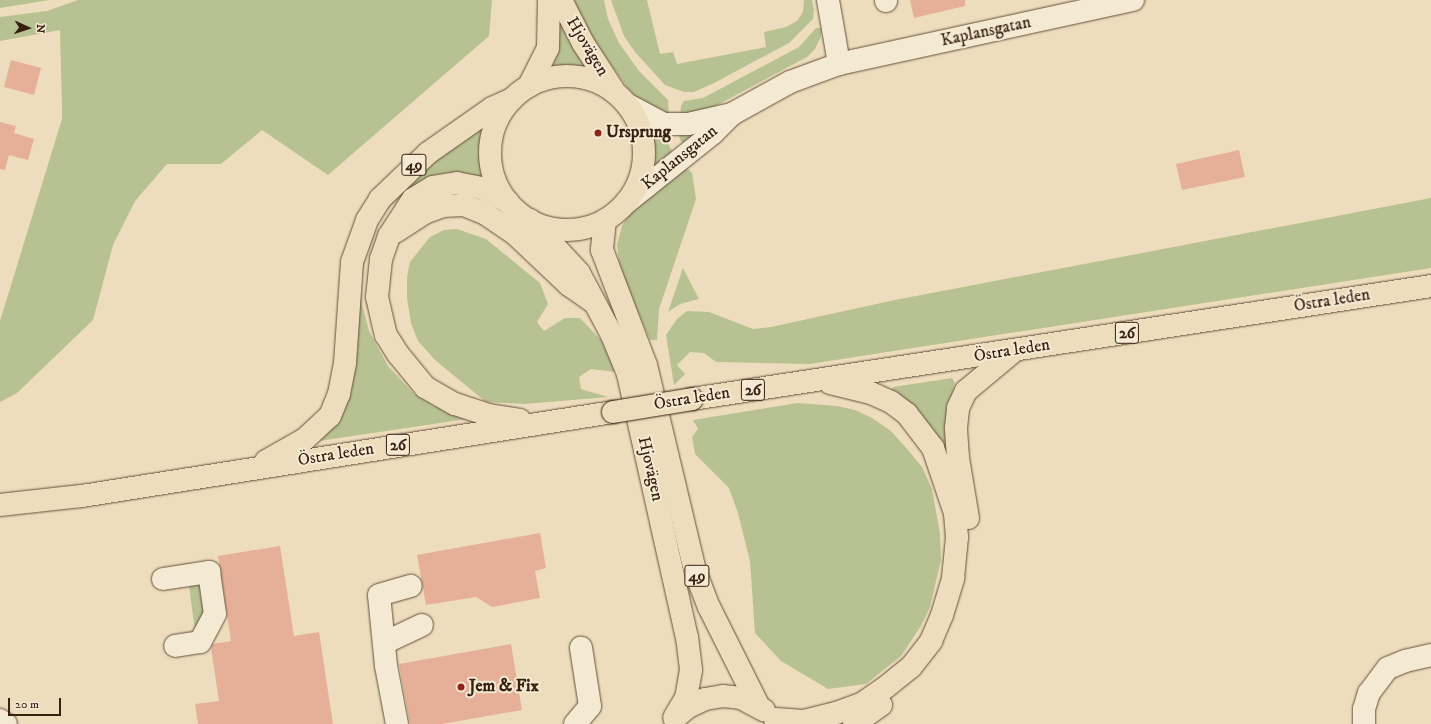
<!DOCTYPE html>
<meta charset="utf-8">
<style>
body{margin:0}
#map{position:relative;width:1431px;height:724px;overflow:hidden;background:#eeddbc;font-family:"IM FELL DW Pica",serif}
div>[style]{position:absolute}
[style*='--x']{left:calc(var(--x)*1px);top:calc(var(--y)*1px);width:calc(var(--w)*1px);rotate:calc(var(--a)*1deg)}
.green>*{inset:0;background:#b8c191}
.building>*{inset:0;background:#e5b097}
.roads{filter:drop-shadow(0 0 1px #654f3b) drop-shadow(0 0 1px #654f3b)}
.minor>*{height:22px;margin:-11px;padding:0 11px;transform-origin:11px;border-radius:11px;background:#f4e9d3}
.major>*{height:22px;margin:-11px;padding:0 11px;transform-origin:11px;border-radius:11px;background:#eeddbc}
.major>.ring{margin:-11px;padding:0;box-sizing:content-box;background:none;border:22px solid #eeddbc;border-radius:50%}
.highway>*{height:22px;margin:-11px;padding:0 11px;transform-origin:11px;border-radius:11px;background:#eeddbc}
.bridges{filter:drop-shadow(0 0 1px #372010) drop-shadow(0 0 1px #372010)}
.highway-bridge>*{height:22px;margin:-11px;padding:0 11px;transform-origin:11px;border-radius:11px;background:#eeddbc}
.dots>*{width:11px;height:11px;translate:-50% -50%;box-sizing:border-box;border:2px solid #f4e9d3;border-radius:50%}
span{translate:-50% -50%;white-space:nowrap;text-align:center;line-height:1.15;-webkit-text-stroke:4px #f4e9d3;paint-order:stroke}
.shield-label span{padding:1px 3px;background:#f4e9d3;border:1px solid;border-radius:3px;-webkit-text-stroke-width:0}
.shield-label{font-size:16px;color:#372010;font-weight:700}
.street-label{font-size:17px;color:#372010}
.poi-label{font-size:17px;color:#372010;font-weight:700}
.left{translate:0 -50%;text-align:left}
.north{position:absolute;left:8px;top:8px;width:40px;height:40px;-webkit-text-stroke:3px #f4e9d3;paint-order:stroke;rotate:93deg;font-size:11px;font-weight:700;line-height:16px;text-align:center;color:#372010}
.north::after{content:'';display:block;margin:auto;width:14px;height:18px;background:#372010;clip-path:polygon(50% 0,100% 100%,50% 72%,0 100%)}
.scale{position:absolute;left:8px;top:698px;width:53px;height:18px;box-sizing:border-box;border:2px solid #372010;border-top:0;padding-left:5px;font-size:12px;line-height:14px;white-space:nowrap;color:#372010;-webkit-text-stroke:3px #f4e9d3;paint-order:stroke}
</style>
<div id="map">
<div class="green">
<div style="clip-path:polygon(0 0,50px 0,0 8px)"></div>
<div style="clip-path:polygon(78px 0,492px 0,489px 36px,328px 175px,262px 130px,221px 164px,167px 164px,135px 201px,113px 245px,93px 320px,17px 393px,0 402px,0 321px,62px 119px,62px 108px,60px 30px,0 41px,0 17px,47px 11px)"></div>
<div style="clip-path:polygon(573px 0,604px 0,608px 19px,619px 43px,639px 71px,668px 100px,669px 116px,647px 107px,629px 90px,588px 32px)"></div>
<div style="clip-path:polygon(611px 0,647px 0,660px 54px,673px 52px,677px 64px,766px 47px,764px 32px,786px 27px,797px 21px,803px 12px,804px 0,812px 0,814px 11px,813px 19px,789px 43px,714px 83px,694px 92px,684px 92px,665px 85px,635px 52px,624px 36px)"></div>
<div style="clip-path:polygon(558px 11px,590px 68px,564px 65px,552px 67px,559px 50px)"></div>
<div style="clip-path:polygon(816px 28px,821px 28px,821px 37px,815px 49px,807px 57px,710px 109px,680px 116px,681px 106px,684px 101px,703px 98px,799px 47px)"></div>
<div style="clip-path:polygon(486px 124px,482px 161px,486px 178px,465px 173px,446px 173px,434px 175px,409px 189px,391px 205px,377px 223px,367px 245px,361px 281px,362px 304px,369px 331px,388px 366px,414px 394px,432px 405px,467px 419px,319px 441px,340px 417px,347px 401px,360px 266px,366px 244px,375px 222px,387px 203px,405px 183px,435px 159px)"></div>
<div style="clip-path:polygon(706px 129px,685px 145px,680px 140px,679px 134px)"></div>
<div style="clip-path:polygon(653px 131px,666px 134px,670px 148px,674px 153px,654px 169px,655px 154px)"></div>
<div style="clip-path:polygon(684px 165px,692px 173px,696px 199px,659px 309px,657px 340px,650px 340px,626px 284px,619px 261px,617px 245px,622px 226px,630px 212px)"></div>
<div style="clip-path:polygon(1431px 198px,1431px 268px,810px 364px,716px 362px,704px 353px,690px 352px,677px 365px,685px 374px,674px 385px,666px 335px,677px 319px,687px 311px,709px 312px,753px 329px,771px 327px,895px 300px)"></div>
<div style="clip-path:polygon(457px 229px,486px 239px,540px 283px,548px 304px,537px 322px,544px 331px,565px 318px,580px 318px,601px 340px,616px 372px,591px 369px,579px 377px,581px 389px,608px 397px,525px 404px,486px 402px,435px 360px,418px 341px,411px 323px,407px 298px,407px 277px,410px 262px,430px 237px,444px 230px)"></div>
<div style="clip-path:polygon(683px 268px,699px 299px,680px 304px,668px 312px)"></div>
<div style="clip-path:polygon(952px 378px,955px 383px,947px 415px,950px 455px,945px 457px,891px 391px,893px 387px)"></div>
<div style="clip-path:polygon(798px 403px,837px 406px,855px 410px,872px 418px,891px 431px,908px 450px,922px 467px,932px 489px,940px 534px,941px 560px,930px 607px,921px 626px,901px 656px,866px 684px,828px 689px,781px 661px,755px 633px,750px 561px,738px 513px,729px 488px,695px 454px,692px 437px,698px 429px,693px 420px)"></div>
<div style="clip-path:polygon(199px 578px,210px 617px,196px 637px,188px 579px)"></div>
</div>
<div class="building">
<div style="clip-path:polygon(910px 0,965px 0,965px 6px,914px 18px)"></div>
<div style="clip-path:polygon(11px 60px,41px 68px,34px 95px,4px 87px)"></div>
<div style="clip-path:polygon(0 122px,16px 126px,14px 133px,34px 139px,28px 160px,9px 155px,5px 170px,0 169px)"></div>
<div style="clip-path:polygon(1239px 150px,1245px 177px,1182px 190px,1176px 164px)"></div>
<div style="clip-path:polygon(540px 533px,546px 568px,535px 571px,540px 598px,492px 607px,476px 597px,426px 605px,417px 555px)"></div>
<div style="clip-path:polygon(280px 546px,294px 636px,319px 632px,333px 724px,198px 724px,195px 704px,219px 701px,211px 648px,213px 644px,231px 641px,218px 556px)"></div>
<div style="clip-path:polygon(511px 644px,522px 710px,442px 724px,410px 724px,399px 664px)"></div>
</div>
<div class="roads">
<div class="minor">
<div style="--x:828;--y:0;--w:65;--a:80.2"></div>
<div style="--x:886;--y:0;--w:1;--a:90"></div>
<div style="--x:628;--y:105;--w:41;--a:27.8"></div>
<div style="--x:664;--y:124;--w:24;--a:0"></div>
<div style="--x:688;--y:124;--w:45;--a:-12.8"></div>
<div style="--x:627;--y:202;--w:110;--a:-38.7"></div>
<div style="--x:713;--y:133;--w:27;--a:-45"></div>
<div style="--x:732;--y:114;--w:66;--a:-28.9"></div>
<div style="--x:790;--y:82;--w:52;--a:-20.2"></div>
<div style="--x:839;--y:64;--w:301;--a:-12.3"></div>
<div style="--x:163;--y:579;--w:47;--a:-8.7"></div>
<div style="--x:209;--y:572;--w:42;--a:81.9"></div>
<div style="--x:215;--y:614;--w:32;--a:118"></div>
<div style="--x:200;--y:642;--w:25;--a:171"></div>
<div style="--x:384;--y:643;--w:42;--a:-25.3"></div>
<div style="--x:0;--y:720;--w:7;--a:34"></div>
<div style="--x:397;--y:724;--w:59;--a:-100.7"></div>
<div style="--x:386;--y:666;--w:71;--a:-95.6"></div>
<div style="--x:379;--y:595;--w:33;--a:-16"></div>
<div style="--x:575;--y:724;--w:23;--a:-50"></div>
<div style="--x:590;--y:706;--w:59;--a:-98.8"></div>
<div style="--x:1364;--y:724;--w:15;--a:-90"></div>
<div style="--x:1364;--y:709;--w:17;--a:-73"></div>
<div style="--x:1369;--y:693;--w:31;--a:-53"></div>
<div style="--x:1388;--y:668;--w:18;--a:-22"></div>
<div style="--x:1405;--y:661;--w:27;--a:-13"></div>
</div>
<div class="major">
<div style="--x:561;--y:0;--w:48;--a:62.9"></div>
<div style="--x:583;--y:43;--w:57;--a:57.1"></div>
<div class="ring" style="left:490px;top:76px;width:132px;height:132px"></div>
<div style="--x:529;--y:86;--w:42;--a:-63.4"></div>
<div style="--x:548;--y:48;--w:48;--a:-88.8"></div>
<div style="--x:530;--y:220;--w:72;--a:47.2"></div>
<div style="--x:579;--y:273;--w:70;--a:62"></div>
<div style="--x:612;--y:335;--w:42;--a:67.7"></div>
<div style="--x:628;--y:374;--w:270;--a:77.4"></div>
<div style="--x:687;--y:637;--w:33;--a:83"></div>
<div style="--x:691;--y:670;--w:28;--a:100"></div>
<div style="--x:686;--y:698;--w:23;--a:121"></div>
<div style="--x:605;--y:220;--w:30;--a:96"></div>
<div style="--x:602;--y:250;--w:123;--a:69.1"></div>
<div style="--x:646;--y:365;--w:212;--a:76.6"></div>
<div style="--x:695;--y:571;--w:39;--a:69"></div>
<div style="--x:709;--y:607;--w:110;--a:63.4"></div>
<div style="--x:676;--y:717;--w:16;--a:-40"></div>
<div style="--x:688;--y:707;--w:19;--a:-25"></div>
<div style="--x:705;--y:699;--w:18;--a:-9"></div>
<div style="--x:723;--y:696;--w:18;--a:6"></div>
<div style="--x:741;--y:698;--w:26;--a:28"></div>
</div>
<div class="highway">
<div style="--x:508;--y:202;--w:30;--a:-152"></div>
<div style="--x:482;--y:188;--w:25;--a:-169"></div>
<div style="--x:457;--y:183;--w:24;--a:171"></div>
<div style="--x:433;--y:187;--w:23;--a:149"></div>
<div style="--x:413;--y:199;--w:44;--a:123"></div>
<div style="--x:389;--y:236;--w:24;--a:109"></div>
<div style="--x:381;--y:259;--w:38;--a:96"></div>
<div style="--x:377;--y:297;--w:39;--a:77"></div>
<div style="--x:386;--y:335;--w:22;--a:58"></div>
<div style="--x:398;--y:354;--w:43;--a:50.7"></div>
<div style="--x:425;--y:387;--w:34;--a:30"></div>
<div style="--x:455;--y:404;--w:36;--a:18"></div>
<div style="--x:489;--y:415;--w:31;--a:9"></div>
<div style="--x:395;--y:232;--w:35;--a:-33"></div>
<div style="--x:424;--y:213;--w:20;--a:-20"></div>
<div style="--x:443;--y:206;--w:21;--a:-3"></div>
<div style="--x:464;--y:205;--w:22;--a:22"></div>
<div style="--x:484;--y:213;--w:36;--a:34"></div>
<div style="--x:514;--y:233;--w:76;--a:43.4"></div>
<div style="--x:569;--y:285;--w:28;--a:35"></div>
<div style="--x:692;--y:399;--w:748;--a:-8.69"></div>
<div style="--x:266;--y:461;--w:45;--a:-29.4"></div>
<div style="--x:305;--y:439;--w:34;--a:-43"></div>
<div style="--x:330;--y:416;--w:24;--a:-68"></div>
<div style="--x:339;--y:394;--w:32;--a:-79"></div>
<div style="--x:345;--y:363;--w:101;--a:-86"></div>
<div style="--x:352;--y:262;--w:45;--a:-70.3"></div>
<div style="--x:367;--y:220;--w:25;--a:-58"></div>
<div style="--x:380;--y:199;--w:66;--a:-43.8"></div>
<div style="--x:428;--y:153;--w:78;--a:-35.1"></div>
<div style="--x:492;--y:108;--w:22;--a:-24"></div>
<div style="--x:0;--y:505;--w:82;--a:-6.3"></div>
<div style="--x:82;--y:496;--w:538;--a:-8.99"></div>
<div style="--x:968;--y:518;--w:61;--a:-99.5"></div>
<div style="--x:958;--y:458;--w:30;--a:-94"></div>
<div style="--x:956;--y:428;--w:20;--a:-84"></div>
<div style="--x:958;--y:408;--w:19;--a:-65"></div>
<div style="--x:966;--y:391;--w:64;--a:-39.9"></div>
<div style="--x:775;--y:719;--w:29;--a:4"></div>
<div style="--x:804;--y:721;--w:33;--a:-14"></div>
<div style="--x:836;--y:713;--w:29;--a:-20"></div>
<div style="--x:863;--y:703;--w:28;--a:-35"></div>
<div style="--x:886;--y:687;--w:32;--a:-39"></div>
<div style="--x:911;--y:667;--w:33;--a:-52"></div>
<div style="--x:931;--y:641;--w:28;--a:-67"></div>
<div style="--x:942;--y:615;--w:39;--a:-73"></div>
<div style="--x:953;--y:578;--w:41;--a:-84.4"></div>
<div style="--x:957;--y:537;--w:24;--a:-95"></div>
<div style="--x:955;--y:513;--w:69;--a:-108.7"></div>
<div style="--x:933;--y:448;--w:43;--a:-127.4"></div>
<div style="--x:907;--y:414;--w:20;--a:-143"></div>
<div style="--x:891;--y:402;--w:22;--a:-156"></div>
<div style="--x:871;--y:393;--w:42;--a:-166.3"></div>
<div style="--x:854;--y:724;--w:33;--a:-35"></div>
</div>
</div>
<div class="bridges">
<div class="highway-bridge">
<div style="--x:613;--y:412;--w:80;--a:-9.3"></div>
</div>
</div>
<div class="dots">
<div style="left:598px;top:133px;background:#8f2418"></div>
<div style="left:461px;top:687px;background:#8f2418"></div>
</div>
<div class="shield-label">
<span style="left:414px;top:165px">49</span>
<span style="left:1127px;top:333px">26</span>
<span style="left:753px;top:390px">26</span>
<span style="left:398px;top:445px">26</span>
<span style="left:697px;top:576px">49</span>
</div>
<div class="street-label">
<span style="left:986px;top:32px;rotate:-12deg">Kaplansgatan</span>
<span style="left:587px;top:47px;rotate:59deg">Hjovägen</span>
<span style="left:680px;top:158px;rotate:-39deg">Kaplansgatan</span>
<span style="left:1332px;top:301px;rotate:-9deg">Östra leden</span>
<span style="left:1012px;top:351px;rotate:-9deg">Östra leden</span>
<span style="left:692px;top:399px;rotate:-9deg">Östra leden</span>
<span style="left:336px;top:455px;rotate:-9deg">Östra leden</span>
<span style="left:650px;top:469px;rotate:77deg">Hjovägen</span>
</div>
<div class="poi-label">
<span class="left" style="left:606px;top:133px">Ursprung</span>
<span class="left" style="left:469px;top:687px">Jem &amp; Fix</span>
</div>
<div class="north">N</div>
<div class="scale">20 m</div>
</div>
